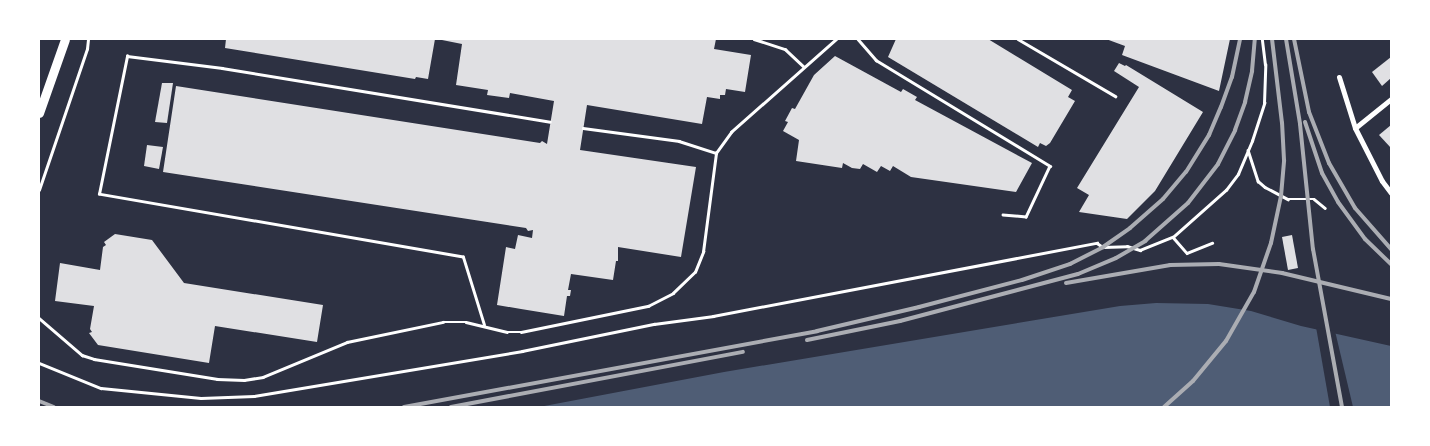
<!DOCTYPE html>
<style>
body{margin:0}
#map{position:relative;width:1430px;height:446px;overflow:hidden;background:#2d3142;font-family:Lato,sans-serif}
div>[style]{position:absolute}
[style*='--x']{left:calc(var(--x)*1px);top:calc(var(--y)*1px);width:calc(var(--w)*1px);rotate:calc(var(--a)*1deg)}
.water>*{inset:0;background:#4f5d75}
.pier>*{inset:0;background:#2d3142}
.building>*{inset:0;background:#e0e0e3}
.service>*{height:2.5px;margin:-1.25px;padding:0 1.25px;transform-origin:1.25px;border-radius:1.25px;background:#fff}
.minor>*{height:5px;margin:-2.5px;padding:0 2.5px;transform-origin:2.5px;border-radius:2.5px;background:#fff}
.primary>*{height:9px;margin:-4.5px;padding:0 4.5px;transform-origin:4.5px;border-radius:4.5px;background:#fff}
.rail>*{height:4px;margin:-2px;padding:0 2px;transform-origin:2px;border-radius:2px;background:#abadb3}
span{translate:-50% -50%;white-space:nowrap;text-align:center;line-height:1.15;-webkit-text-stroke:4px #fff;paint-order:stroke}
.frame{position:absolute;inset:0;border:40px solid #fff;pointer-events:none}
</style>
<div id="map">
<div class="water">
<div style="clip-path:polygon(1156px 303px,1208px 304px,1251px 311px,1301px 326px,1391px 346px,1391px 407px,539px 407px,724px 372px,1120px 306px)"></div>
</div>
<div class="pier">
<div style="clip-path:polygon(1316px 327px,1335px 331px,1353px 407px,1330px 407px)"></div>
</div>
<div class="building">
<div style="clip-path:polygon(226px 39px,435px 39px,428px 79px,416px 77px,415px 79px,225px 48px)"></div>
<div style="clip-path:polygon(437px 39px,716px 39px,714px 49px,751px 55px,745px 92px,726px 89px,725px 95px,720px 95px,720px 99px,707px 97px,702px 124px,587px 105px,580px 150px,696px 167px,681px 257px,618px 247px,618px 261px,616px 261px,613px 280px,571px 274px,568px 290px,571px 290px,570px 296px,567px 296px,564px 316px,521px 309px,497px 305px,506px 247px,515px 249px,518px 235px,532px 238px,533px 230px,528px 231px,526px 228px,163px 172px,176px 86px,540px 143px,542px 141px,547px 144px,554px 101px,510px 93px,509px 98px,487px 95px,488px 90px,456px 85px,462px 44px)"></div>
<div style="clip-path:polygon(896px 39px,988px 39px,1072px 90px,1068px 97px,1075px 101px,1050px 143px,1046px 146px,1040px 143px,1038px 147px,888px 57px)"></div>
<div style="clip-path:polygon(1106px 39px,1230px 39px,1219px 91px,1122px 55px,1125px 46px)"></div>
<div style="clip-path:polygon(835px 56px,901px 92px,903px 89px,917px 97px,915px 100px,1032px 163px,1016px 192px,911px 177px,893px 166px,890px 171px,881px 166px,877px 172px,863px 164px,860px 169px,852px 168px,843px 163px,842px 168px,796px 161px,799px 140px,783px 131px,788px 122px,785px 121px,792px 108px,795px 109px,814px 75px)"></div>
<div style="clip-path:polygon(1391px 57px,1391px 78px,1382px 86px,1372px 72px)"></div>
<div style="clip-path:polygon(1119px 63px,1125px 66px,1126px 65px,1203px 112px,1155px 191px,1127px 219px,1079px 212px,1089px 195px,1077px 188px,1139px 87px,1114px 71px)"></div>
<div style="clip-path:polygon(162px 83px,173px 83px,167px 123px,155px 122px)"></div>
<div style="clip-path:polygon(1391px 125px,1391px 148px,1379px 135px)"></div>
<div style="clip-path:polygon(147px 145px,163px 147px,159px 169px,144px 166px)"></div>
<div style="clip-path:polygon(115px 234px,152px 240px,184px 283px,323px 305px,317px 342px,215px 326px,209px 363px,98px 345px,89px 333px,92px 332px,90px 329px,94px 306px,55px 301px,60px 263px,100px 270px,103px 247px,106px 245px,104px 242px)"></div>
<div style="clip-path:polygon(1292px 235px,1298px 268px,1288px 270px,1282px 237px)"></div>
</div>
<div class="service">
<div style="--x:754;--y:39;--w:33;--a:18"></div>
<div style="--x:785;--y:49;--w:25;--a:43"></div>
<div style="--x:858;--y:39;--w:28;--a:49"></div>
<div style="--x:876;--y:60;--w:204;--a:31.3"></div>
<div style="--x:1050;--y:166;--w:56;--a:115.2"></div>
<div style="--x:1026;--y:217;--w:23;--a:-175"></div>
<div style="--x:1018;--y:39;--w:113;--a:30.4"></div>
<div style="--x:583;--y:128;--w:97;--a:7.7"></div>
<div style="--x:679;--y:141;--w:39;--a:18"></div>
<div style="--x:1248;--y:150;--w:33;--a:72"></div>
<div style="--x:1258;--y:181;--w:9;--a:41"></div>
<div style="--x:1265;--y:187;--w:26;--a:28"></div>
<div style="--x:1288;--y:199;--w:26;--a:0"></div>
<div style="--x:1314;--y:199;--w:14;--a:39"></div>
<div style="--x:39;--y:190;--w:149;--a:-71.2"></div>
<div style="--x:87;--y:49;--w:10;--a:-84"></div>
<div style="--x:1173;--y:237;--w:21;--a:49"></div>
<div style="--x:1187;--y:253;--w:27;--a:-22"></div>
<div style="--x:39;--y:318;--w:57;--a:40.7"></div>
<div style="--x:82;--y:355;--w:13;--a:18"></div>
<div style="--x:94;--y:359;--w:125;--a:9.2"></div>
<div style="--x:217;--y:379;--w:27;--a:2"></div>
<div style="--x:244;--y:380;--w:19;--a:-9"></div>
<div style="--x:263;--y:377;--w:91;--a:-22.6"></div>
<div style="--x:347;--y:342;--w:98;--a:-11.8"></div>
<div style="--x:443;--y:322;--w:23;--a:0"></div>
<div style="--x:466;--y:322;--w:42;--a:13.7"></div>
<div style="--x:507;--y:332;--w:14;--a:0"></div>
<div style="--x:521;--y:332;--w:130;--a:-11.6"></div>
<div style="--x:648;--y:306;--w:28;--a:-27"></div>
<div style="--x:673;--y:293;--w:30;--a:-44"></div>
<div style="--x:695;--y:272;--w:22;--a:-68"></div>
<div style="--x:703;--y:252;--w:100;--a:-82.5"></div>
<div style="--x:716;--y:153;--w:26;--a:-54"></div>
<div style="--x:731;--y:132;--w:140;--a:-41.5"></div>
<div style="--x:484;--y:325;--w:71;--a:-107.2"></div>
<div style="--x:463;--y:257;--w:369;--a:-170.2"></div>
<div style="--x:99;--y:194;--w:141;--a:-78.5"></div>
<div style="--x:127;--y:56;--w:96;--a:7.2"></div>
<div style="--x:222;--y:68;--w:332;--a:9.3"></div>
<div style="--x:39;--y:363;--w:67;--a:22"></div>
<div style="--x:101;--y:388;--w:100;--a:5.7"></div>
<div style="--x:201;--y:398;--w:53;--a:-2.2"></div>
<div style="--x:254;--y:396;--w:272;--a:-9.5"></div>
<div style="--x:522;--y:351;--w:135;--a:-11.6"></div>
<div style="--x:654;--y:324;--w:60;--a:-7.7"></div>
<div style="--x:713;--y:316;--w:391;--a:-10.8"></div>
<div style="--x:1097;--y:243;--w:7;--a:34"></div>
<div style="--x:1103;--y:247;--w:24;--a:-2"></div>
<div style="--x:1127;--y:246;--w:14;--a:17"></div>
<div style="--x:1140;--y:250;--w:35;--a:-22"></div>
<div style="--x:1173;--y:237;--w:71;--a:-41.6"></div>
<div style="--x:1226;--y:190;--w:20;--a:-53"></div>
<div style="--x:1238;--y:174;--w:36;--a:-67"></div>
<div style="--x:1252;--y:141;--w:40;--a:-72"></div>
<div style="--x:1264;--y:103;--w:38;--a:-88"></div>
<div style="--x:1265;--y:65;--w:26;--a:-97"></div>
</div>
<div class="minor">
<div style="--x:1339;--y:77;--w:53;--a:72.6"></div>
<div style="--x:1355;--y:128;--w:59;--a:63"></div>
<div style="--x:1382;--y:181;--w:15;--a:53"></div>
<div style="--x:1355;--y:128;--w:46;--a:-38.9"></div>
</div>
<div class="primary">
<div style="--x:39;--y:113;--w:78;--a:-70.6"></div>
</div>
<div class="rail">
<div style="--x:1286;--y:39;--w:86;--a:80.6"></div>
<div style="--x:1300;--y:124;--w:126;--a:84.1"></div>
<div style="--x:1313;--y:249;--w:161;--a:79.6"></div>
<div style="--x:1294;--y:39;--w:75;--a:78.4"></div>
<div style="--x:1309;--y:112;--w:55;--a:68.6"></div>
<div style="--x:1329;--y:163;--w:52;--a:60"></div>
<div style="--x:1355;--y:208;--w:55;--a:48.7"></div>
<div style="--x:1305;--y:122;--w:54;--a:71.6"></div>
<div style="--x:1322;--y:173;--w:33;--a:61"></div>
<div style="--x:1338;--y:202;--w:46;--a:53.9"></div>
<div style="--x:1365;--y:239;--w:36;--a:44"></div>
<div style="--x:1066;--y:283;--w:106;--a:-9.8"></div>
<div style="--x:1170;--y:265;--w:49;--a:-1.2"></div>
<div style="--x:1219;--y:264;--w:64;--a:8.1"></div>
<div style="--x:1282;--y:273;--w:112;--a:13.4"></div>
<div style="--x:807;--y:340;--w:95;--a:-11.5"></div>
<div style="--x:900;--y:321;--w:184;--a:-14.8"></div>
<div style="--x:1078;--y:274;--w:41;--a:-22.8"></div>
<div style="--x:1116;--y:258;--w:34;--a:-30"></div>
<div style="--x:1145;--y:241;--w:57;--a:-41.5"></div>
<div style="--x:1188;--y:203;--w:49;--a:-52.4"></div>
<div style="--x:1218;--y:164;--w:38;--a:-63"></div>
<div style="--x:1235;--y:130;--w:30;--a:-70"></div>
<div style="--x:1245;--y:102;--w:32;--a:-77"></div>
<div style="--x:1252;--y:71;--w:32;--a:-85"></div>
<div style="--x:39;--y:401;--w:16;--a:22"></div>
<div style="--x:404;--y:407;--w:420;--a:-10.4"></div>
<div style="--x:817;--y:331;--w:105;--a:-13.2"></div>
<div style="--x:919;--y:307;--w:106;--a:-14.7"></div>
<div style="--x:1022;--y:280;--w:51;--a:-18.4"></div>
<div style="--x:1070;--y:264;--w:37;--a:-27"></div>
<div style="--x:1103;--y:247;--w:33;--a:-35"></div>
<div style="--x:1130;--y:228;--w:44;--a:-41.3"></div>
<div style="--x:1163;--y:199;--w:35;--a:-50"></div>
<div style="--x:1186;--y:172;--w:44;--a:-58.1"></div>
<div style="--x:1209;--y:135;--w:30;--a:-67"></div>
<div style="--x:1221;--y:107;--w:32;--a:-70"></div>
<div style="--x:1232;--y:77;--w:39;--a:-78"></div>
<div style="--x:451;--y:407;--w:297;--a:-10.7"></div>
<div style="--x:1164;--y:407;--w:39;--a:-42"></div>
<div style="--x:1193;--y:381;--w:52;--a:-50.5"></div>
<div style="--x:1226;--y:341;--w:56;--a:-60.3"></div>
<div style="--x:1254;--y:292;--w:52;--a:-70.9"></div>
<div style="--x:1271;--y:243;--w:48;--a:-78"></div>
<div style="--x:1281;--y:196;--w:36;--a:-85"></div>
<div style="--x:1284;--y:160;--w:37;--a:-93"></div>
<div style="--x:1282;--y:123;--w:85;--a:-96.8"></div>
</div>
<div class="frame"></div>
</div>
